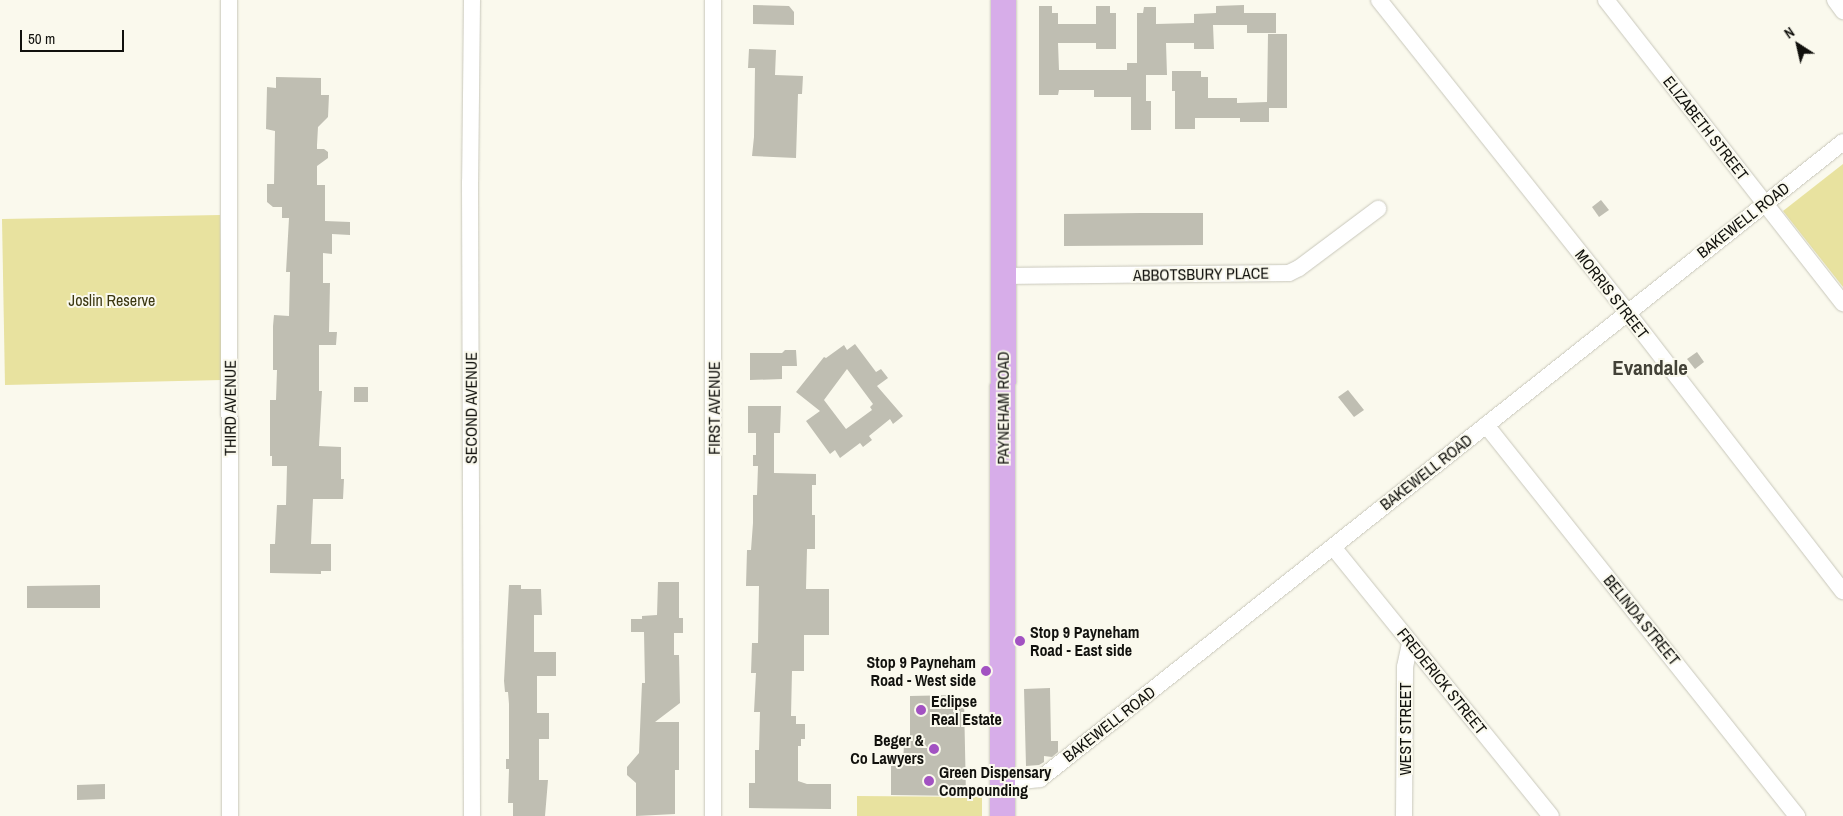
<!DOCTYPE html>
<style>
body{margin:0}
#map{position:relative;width:1843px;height:816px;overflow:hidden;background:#faf9ed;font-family:"Archivo Narrow",sans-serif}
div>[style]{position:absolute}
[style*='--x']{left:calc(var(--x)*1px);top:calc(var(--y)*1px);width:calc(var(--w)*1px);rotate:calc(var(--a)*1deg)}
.green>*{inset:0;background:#e8e29f}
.building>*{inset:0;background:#bfbeb2}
.roads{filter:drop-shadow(0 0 1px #c8c7bb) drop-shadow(0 0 1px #c8c7bb)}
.minor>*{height:16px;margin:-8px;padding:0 8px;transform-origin:8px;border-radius:8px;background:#fff}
.primary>*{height:25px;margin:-12.5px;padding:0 12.5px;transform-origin:12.5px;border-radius:12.5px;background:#d7ade9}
.dots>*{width:14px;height:14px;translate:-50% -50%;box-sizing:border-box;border:2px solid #faf9ed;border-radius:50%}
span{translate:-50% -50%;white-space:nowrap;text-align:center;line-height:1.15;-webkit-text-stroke:4px #faf9ed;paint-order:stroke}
.street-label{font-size:16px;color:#11110d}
.park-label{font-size:16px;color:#3b3710}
.poi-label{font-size:16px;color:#11110d;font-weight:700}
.left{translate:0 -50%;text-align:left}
.right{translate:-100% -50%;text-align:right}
.district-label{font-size:21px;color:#424137;font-weight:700}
.north{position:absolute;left:1773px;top:20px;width:50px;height:50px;-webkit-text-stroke:4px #faf9ed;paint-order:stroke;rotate:325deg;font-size:14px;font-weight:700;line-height:20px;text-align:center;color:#11110d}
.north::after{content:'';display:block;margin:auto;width:18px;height:22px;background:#11110d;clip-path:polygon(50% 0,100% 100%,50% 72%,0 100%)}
.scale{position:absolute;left:20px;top:30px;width:104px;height:22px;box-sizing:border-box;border:2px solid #11110d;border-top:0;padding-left:6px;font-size:15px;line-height:18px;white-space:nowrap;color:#11110d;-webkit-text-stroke:4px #faf9ed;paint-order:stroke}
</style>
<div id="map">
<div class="green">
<div style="clip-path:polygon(1843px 164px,1843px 287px,1783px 211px)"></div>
<div style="clip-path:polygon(220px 215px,222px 380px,5px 385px,2px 219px)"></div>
<div style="clip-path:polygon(857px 796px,982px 797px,982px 816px,857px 816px)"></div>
</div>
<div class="building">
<div style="clip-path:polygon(753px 5px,789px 6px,794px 12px,794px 25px,753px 24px)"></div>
<div style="clip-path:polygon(1244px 5px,1244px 13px,1276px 13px,1276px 33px,1247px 33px,1247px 25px,1213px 25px,1214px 49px,1194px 49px,1194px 43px,1166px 43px,1167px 75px,1146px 75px,1146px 101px,1151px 101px,1151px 130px,1131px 130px,1131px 97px,1094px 97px,1094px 90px,1059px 90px,1058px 95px,1039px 95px,1039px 6px,1052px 6px,1052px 13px,1058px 13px,1058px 24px,1096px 24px,1096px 6px,1110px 6px,1110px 13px,1116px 13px,1116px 49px,1096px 49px,1096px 43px,1058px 43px,1059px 70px,1127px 70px,1127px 63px,1137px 63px,1137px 13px,1143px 13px,1144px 7px,1156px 7px,1156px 24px,1194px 23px,1194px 14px,1216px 13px,1216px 6px)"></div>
<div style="clip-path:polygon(1268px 34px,1287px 34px,1287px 108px,1269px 108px,1269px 122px,1240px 122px,1240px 118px,1195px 118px,1195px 129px,1175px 129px,1175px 91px,1172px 91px,1172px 71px,1201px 71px,1201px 77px,1208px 77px,1208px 98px,1237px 98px,1237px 103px,1267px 102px)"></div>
<div style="clip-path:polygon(749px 49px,776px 50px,775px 75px,803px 76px,802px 94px,798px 94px,796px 158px,752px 156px,754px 137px,755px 68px,748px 68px)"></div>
<div style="clip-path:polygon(276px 77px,321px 78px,321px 95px,329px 95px,328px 117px,318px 127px,317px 145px,317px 149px,324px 149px,328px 152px,328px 158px,317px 166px,317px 185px,325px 185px,325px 221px,350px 222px,350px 235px,332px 234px,332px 254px,323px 253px,323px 283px,330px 283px,329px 332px,337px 332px,336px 345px,319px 345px,319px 391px,322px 391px,319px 446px,341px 447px,341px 479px,344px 479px,343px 499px,313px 499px,311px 544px,331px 544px,331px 571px,321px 571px,321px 574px,270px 573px,270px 544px,275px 544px,277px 505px,286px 505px,287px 466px,272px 466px,272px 456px,270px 456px,270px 400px,276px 400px,277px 370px,273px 370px,273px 326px,274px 315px,289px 316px,290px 272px,286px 272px,289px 218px,282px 218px,282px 207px,273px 207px,267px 202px,267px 184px,274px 184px,275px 131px,266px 129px,267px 87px,276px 88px)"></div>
<div style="clip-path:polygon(1601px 200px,1609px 210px,1599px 217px,1592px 207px)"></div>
<div style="clip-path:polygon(1140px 213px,1203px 213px,1203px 245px,1064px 246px,1064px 214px)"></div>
<div style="clip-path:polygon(evenodd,855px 344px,876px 372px,881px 369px,888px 378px,877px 386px,903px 416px,893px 424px,890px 419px,869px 436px,872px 440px,863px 447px,860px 443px,840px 458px,835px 450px,830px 454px,806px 421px,820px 411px,796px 392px,824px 357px,826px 358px,844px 345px,847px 350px,855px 344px,847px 369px,873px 404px,870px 407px,872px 410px,846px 429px,824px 400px,847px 369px)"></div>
<div style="clip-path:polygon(785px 350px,796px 350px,797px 366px,782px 366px,782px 379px,750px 380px,750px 353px,782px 353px)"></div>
<div style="clip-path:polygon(1697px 352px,1704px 362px,1695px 369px,1687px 359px)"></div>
<div style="clip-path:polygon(354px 387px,368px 387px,368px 402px,354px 402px)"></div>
<div style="clip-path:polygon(1348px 390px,1364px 410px,1354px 417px,1338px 397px)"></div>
<div style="clip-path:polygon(748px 406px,781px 406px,780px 433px,774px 433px,774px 473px,816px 474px,816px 485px,812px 485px,812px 515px,815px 515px,815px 549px,807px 549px,806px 589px,829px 589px,829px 635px,804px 635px,804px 671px,792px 671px,791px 716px,796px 716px,796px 724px,805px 724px,805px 739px,801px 739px,801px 746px,798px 746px,798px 781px,807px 784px,831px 784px,831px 809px,749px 808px,749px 783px,755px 783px,755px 750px,759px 750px,760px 712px,754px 712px,756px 673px,751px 673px,752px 643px,758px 643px,759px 586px,746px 586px,747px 550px,751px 550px,753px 523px,753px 495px,757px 495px,758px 466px,753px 466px,753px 455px,756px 455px,756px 433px,748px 433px)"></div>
<div style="clip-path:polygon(658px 582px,679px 582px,679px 618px,683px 618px,683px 633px,674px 633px,674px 655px,679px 655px,680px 703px,655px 722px,679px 722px,679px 770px,675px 770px,675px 814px,636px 816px,636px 783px,627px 775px,627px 767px,639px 753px,642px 683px,645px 683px,644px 632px,631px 632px,631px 619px,642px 619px,642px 616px,657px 615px)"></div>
<div style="clip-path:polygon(100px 585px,100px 608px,27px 608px,27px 586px)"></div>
<div style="clip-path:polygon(509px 585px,521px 585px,521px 589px,541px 589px,542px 615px,534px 615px,534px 652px,556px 652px,556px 676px,537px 676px,537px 713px,549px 713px,549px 739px,539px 739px,539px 780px,548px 780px,545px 816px,513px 816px,513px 803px,508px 803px,509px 769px,506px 769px,506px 759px,509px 759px,509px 704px,508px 692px,505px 692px,504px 681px)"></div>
<div style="clip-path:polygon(1050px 688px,1051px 741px,1058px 741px,1058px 752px,1052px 757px,1044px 756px,1044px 762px,1039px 765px,1026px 766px,1024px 689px)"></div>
<div style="clip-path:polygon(955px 695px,955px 699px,964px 699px,966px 796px,891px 795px,891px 766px,903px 766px,904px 743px,910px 743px,910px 696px)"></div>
<div style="clip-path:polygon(105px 784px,105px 799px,77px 800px,77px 785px)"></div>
</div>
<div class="roads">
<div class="minor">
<div style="--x:229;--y:0;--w:816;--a:89.93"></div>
<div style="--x:472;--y:0;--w:182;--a:90.6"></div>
<div style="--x:470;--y:182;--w:634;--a:89.82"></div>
<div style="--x:713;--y:0;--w:816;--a:90"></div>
<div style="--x:1379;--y:0;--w:399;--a:51.5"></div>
<div style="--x:1627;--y:312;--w:353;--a:52.3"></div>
<div style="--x:1606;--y:0;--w:385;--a:52"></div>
<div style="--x:1835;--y:0;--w:14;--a:54"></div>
<div style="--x:1003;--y:276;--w:286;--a:-0.6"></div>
<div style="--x:1289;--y:273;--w:11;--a:-27"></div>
<div style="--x:1299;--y:268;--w:99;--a:-36.8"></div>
<div style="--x:1486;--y:425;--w:500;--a:51.5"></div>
<div style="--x:1333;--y:547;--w:346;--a:51"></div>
<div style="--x:1002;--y:783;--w:38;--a:-6"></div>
<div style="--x:1040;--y:779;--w:1025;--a:-38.42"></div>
<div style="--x:1404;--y:816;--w:149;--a:-89.6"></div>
<div style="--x:1405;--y:667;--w:25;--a:-78"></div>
</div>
<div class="primary">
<div style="--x:1002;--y:816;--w:816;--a:-89.93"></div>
</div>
</div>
<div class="dots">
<div style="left:1020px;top:641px;background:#a252c2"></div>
<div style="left:986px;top:671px;background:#a252c2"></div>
<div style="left:921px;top:710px;background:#a252c2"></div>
<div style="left:934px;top:749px;background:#a252c2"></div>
<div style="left:929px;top:781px;background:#a252c2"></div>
</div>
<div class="street-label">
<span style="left:1706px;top:128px;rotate:52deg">ELIZABETH STREET</span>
<span style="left:1743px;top:220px;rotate:-38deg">BAKEWELL ROAD</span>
<span style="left:1201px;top:274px;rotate:-1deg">ABBOTSBURY PLACE</span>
<span style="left:1612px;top:294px;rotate:52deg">MORRIS STREET</span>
<span style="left:230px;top:408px;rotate:-90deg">THIRD AVENUE</span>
<span style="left:471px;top:408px;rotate:-90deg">SECOND AVENUE</span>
<span style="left:714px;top:408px;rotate:-90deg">FIRST AVENUE</span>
<span style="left:1003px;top:408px;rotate:-90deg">PAYNEHAM ROAD</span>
<span style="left:1426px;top:472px;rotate:-38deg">BAKEWELL ROAD</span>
<span style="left:1642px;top:620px;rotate:51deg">BELINDA STREET</span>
<span style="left:1442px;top:681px;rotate:51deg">FREDERICK STREET</span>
<span style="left:1109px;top:724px;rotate:-38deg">BAKEWELL ROAD</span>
<span style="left:1405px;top:729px;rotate:-90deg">WEST STREET</span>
</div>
<div class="park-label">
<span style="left:112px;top:300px">Joslin Reserve</span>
</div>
<div class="poi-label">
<span class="left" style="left:1030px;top:641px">Stop 9 Payneham<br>Road - East side</span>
<span class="right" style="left:976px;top:671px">Stop 9 Payneham<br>Road - West side</span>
<span class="left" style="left:931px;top:710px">Eclipse<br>Real Estate</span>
<span class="right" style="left:924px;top:749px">Beger &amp;<br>Co Lawyers</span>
<span class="left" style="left:939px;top:781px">Green Dispensary<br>Compounding</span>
</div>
<div class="district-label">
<span style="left:1650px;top:368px">Evandale</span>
</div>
<div class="north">N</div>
<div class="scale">50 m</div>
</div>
